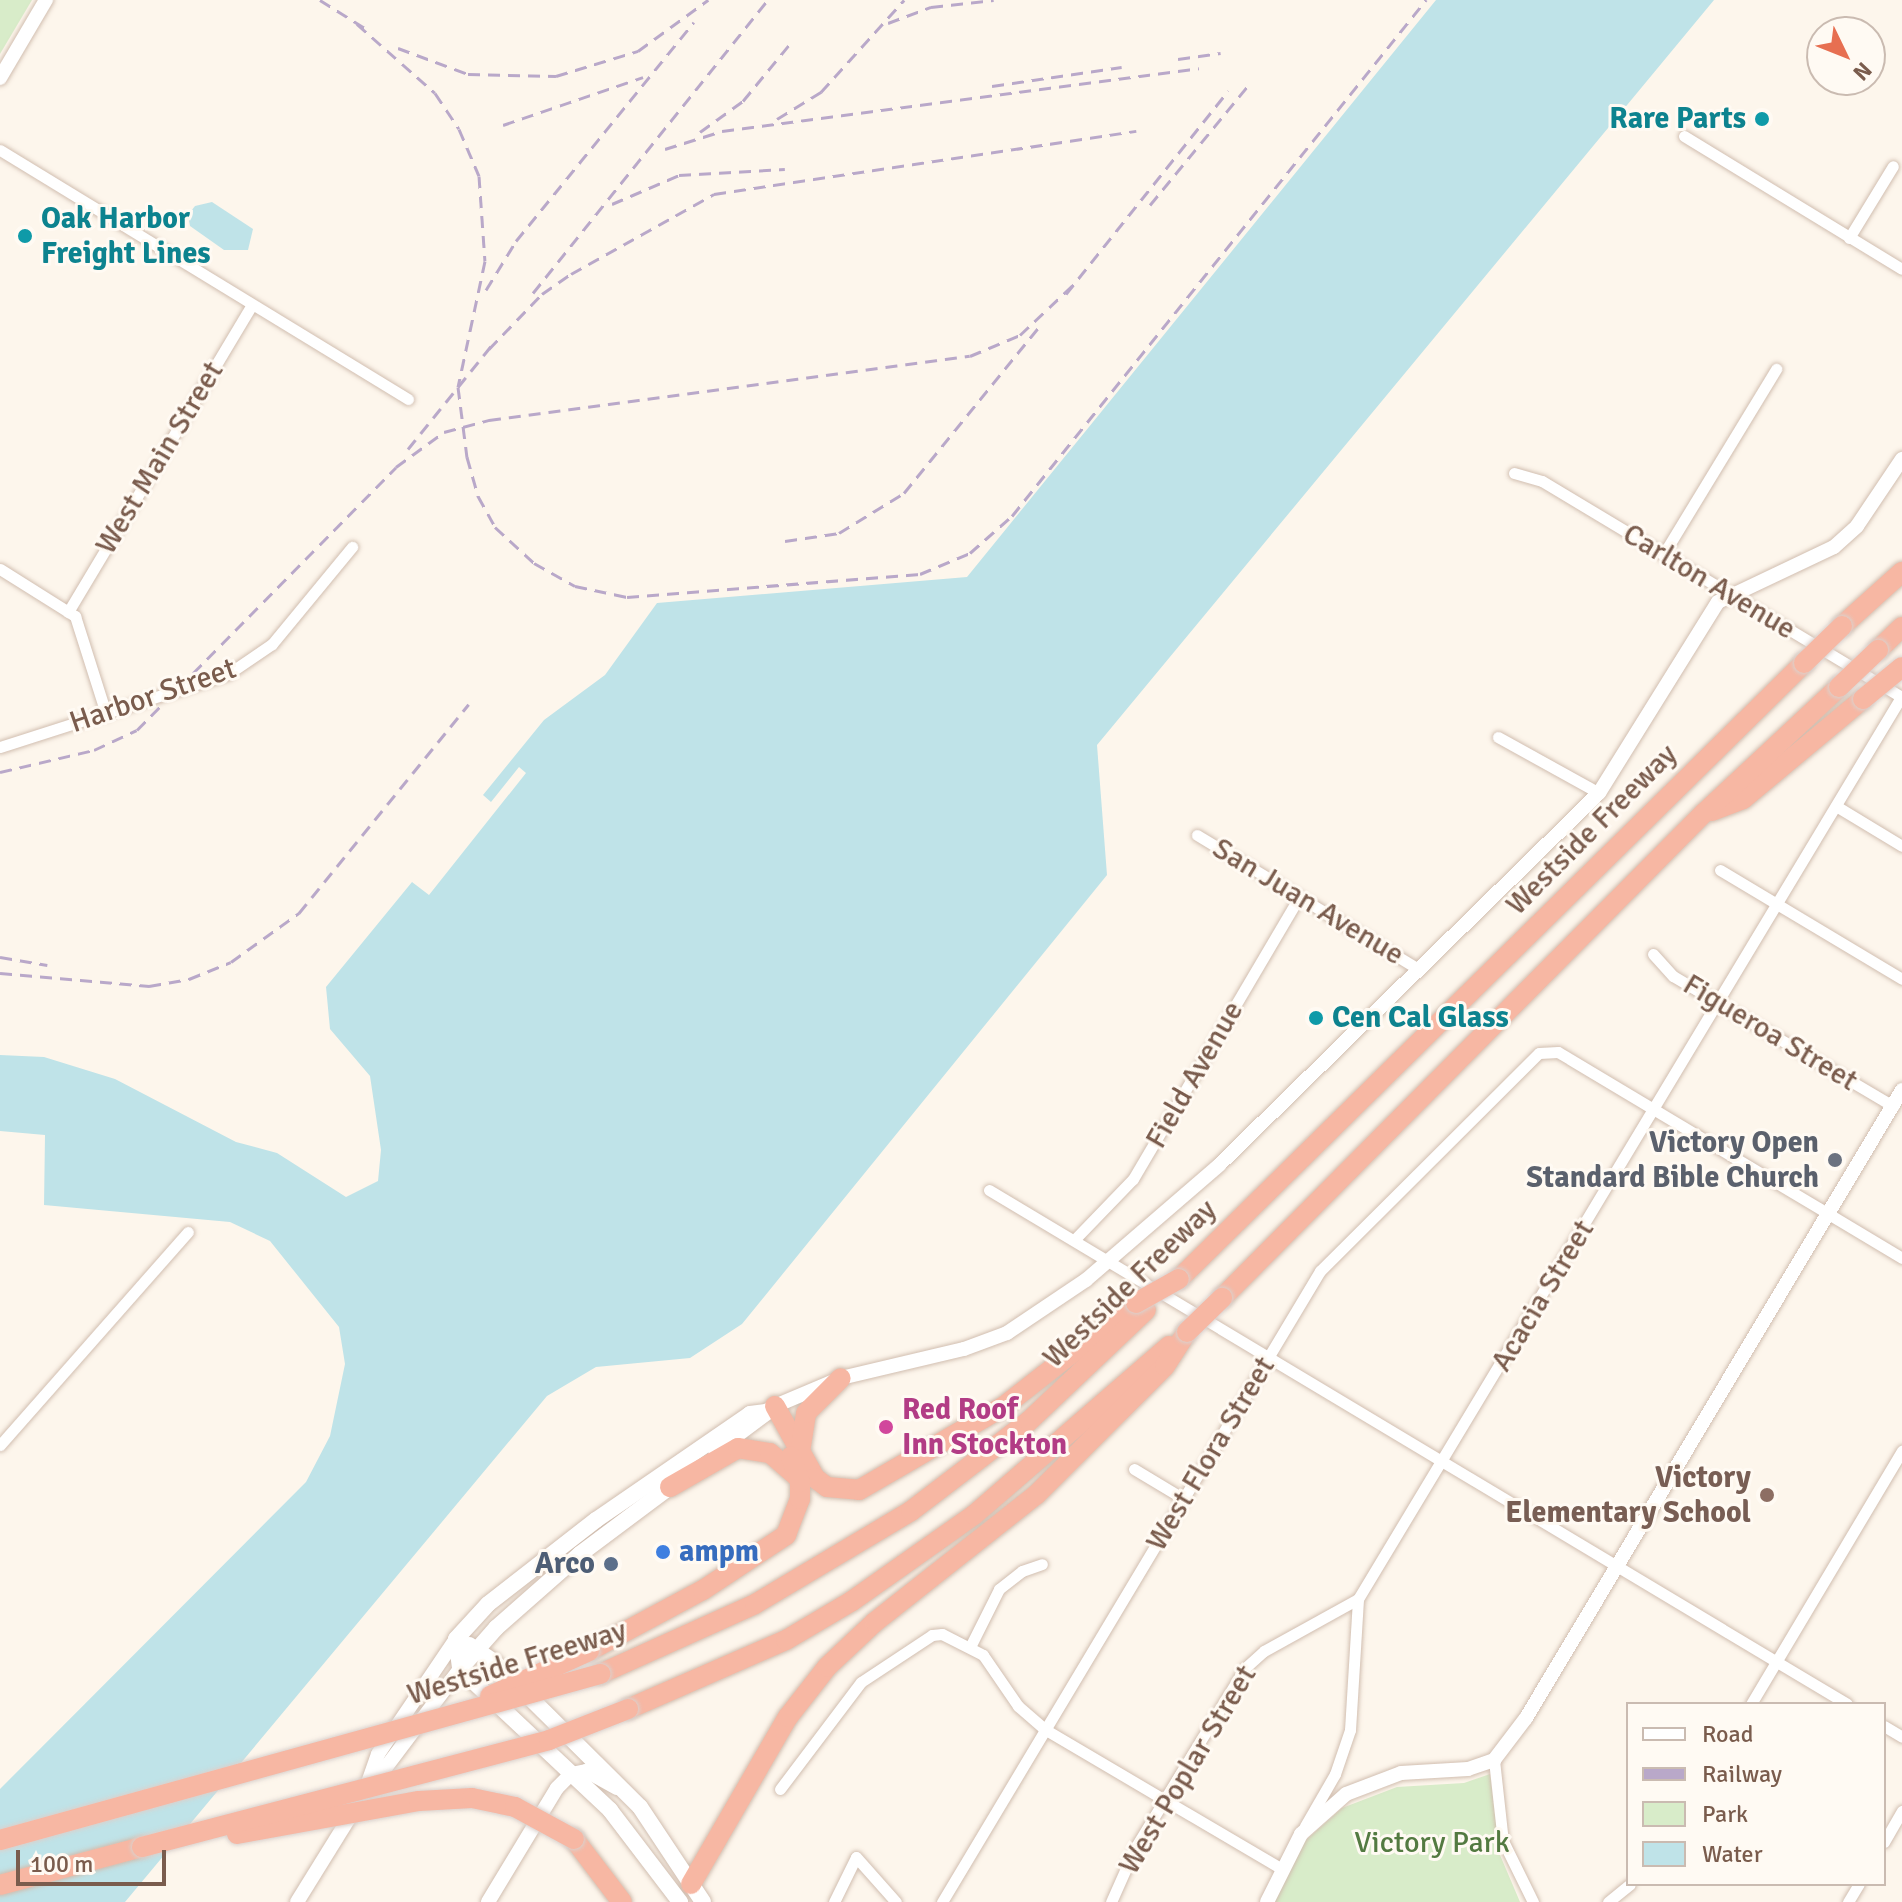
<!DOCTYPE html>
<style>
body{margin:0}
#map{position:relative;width:1902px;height:1902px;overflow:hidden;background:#fdf6ec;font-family:Signika,sans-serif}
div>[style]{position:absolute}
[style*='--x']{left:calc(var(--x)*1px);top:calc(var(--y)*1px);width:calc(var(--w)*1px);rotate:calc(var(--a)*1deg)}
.green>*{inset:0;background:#d8ecc9}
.water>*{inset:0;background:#bfe3e8}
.roads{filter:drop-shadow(0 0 2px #d1beb0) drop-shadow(0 0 2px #d1beb0)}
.minor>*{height:11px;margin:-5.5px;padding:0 5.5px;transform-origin:5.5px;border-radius:5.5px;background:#fff}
.tertiary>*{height:14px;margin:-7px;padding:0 7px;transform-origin:7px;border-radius:7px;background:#fff}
.secondary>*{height:16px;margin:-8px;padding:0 8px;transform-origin:8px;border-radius:8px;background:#fff}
.motorway>*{height:20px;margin:-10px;padding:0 10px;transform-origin:10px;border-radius:10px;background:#f7b7a3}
.rail>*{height:3px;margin-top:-1.5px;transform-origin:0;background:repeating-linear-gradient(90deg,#b9a8c9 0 12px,transparent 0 20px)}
.bridges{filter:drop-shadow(0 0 2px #dad1cd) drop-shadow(0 0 2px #dad1cd)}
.motorway-bridge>*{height:20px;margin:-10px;padding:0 10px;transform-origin:10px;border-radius:10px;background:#f7b7a3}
.dots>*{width:22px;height:22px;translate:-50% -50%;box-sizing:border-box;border:4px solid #fffaf3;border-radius:50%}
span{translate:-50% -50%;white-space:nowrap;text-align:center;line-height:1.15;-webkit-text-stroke:6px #fffaf3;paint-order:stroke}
.culture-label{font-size:30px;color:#0d838f;font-weight:700}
.right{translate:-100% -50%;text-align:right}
.left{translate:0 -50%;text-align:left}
.street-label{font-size:30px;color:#7a5c4d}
.worship-label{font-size:30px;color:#5b616d;font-weight:700}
.hotel-label{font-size:30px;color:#b23c85;font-weight:700}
.education-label{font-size:30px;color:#785e54;font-weight:700}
.shop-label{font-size:30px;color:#366cbe;font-weight:700}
.service-label{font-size:30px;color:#4e5e75;font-weight:700}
.park-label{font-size:30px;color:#537a41}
.legend{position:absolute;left:1626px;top:1702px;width:260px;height:184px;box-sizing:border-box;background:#fffaf3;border:2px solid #cabbb1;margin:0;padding:10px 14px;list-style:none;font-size:24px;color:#7a5c4d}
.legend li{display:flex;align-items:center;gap:16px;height:40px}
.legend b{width:40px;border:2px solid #cabbb1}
.north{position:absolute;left:1806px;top:16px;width:80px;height:80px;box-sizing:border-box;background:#fffaf3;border:2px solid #cabbb1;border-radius:50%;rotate:133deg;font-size:22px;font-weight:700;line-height:32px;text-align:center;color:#7a5c4d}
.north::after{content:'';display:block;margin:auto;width:28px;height:36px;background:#e76f51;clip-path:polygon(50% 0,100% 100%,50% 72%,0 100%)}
.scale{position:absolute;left:16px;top:1850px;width:150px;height:36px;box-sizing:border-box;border:4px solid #7a5c4d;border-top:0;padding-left:10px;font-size:24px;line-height:28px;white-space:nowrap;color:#7a5c4d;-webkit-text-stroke:6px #fffaf3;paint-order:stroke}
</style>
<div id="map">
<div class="green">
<div style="clip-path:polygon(0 0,32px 0,0 54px)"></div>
<div style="clip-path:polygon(1490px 1774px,1500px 1855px,1520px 1902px,1268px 1902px,1297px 1848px,1342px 1808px,1397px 1787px,1464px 1783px)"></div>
</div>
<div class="water">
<div style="clip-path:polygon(1436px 0,1714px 0,1097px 745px,1107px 875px,742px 1324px,690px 1358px,596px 1367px,547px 1396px,125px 1902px,0 1902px,0 1789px,306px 1482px,330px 1436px,345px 1364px,339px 1327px,270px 1241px,230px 1222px,44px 1205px,45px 1135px,0 1131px,0 1055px,44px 1057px,115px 1079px,236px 1142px,277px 1153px,346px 1197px,378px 1181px,381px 1150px,370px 1076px,330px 1029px,326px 987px,412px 882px,429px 895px,526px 773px,519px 767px,491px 802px,483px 795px,544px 720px,605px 675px,657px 603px,967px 577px)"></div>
<div style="clip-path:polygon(212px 202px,253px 229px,248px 250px,224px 250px,190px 226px,188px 215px,195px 206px)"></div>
</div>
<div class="roads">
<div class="minor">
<div style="--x:1684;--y:136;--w:255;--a:31.4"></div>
<div style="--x:0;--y:150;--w:478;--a:31.4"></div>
<div style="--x:1849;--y:238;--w:84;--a:-58.6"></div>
<div style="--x:1514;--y:473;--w:29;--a:16"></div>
<div style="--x:1542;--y:481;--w:420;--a:31"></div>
<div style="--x:1663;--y:555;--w:218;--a:-58.7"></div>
<div style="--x:0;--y:569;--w:89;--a:32.1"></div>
<div style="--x:75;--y:616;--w:103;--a:72.4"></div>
<div style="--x:68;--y:612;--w:358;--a:-59.1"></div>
<div style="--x:1498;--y:737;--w:115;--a:29"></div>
<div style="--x:0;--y:747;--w:239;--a:-17.8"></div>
<div style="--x:228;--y:674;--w:53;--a:-34.3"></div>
<div style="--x:272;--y:644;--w:126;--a:-50.5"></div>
<div style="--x:1836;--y:806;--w:77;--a:31.2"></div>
<div style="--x:1197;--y:835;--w:258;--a:31.2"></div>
<div style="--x:1720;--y:870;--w:212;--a:30.9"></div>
<div style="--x:1653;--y:954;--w:30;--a:48"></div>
<div style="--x:1673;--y:976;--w:256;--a:30.6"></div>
<div style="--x:989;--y:1190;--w:1000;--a:30.92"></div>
<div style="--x:1075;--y:1239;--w:83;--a:-46"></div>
<div style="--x:1133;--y:1179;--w:327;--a:-59.5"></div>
<div style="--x:0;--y:1445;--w:284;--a:-48.6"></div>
<div style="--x:1134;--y:1469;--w:58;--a:31"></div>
<div style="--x:970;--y:1647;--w:65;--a:-63.4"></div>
<div style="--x:999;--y:1589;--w:29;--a:-38"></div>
<div style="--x:1022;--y:1571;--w:21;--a:-19"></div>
<div style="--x:1751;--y:1704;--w:295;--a:-59.2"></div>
<div style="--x:1884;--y:1726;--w:21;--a:31"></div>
<div style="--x:1494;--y:1760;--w:81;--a:83.7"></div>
<div style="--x:1503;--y:1841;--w:68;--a:63.8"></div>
<div style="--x:780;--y:1789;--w:134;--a:-52.9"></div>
<div style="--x:861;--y:1682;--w:85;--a:-33.5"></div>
<div style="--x:932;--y:1635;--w:10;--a:-6"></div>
<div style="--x:942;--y:1634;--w:46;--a:27.1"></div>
<div style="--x:983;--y:1655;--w:62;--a:55.5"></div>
<div style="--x:1018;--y:1706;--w:37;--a:41"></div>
<div style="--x:1046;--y:1730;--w:272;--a:30.5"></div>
<div style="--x:1305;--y:1826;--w:60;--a:-60"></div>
<div style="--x:1335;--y:1774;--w:46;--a:-71.2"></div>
<div style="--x:1350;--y:1730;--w:131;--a:-86.5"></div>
<div style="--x:1358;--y:1599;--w:1053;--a:-58.95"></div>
<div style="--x:1884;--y:1842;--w:36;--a:-60"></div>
<div style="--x:834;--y:1902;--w:50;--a:-63.9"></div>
<div style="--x:856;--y:1857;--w:60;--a:48.4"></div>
<div style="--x:942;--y:1902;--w:736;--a:-59.08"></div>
<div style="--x:1320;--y:1271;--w:309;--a:-44.9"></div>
<div style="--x:1539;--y:1053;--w:19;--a:-3"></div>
<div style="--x:1558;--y:1052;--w:401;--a:30.9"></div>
<div style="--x:1111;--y:1902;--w:59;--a:-66"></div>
<div style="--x:1135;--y:1848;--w:211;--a:-58.6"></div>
<div style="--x:1245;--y:1668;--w:25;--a:-42"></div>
<div style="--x:1264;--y:1651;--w:107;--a:-29"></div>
<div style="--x:1608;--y:1902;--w:28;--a:-39"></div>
<div style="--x:1848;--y:1902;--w:21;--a:-59"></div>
</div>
<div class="tertiary">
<div style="--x:0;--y:78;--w:91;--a:-59.5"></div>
<div style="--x:775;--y:1406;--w:72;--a:-23"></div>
<div style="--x:841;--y:1378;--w:126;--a:-13.3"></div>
<div style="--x:964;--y:1349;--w:46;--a:-20.4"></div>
<div style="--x:1007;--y:1333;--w:95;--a:-33.9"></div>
<div style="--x:1086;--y:1280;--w:176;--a:-40.8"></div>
<div style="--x:1219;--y:1165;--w:532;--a:-44.39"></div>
<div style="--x:1599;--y:793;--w:225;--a:-58.1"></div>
<div style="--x:1718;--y:602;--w:128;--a:-25.4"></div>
<div style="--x:1834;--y:547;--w:31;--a:-42"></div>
<div style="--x:1857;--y:526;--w:81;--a:-56.1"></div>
<div style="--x:371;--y:1787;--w:148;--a:-53"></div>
<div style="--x:364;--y:1794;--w:42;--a:-70.7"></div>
<div style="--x:378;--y:1754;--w:139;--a:-55.9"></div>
<div style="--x:297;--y:1902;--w:108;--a:-58.2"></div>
<div style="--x:488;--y:1902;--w:133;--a:-58.8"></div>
<div style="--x:557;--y:1788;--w:20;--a:-45"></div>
<div style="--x:571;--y:1774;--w:15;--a:-11"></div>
<div style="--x:586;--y:1771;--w:35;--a:29"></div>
<div style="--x:1267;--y:1902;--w:76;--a:-63.4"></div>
<div style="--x:1301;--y:1834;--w:60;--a:-41.6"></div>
<div style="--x:1346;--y:1794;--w:59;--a:-20.9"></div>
<div style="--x:1401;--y:1773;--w:67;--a:-3.4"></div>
<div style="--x:1468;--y:1769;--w:28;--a:-19"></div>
<div style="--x:1494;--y:1760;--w:53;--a:-52.7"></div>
<div style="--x:1526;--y:1718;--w:732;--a:-59.09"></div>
</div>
<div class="secondary">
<div style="--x:716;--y:1450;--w:74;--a:-36.7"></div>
<div style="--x:456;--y:1639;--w:47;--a:-47.6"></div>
<div style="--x:488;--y:1604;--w:137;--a:-37.9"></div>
<div style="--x:596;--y:1520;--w:187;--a:-34.5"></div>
<div style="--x:750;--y:1414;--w:16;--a:-7"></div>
<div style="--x:456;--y:1639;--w:30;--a:82"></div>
<div style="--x:460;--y:1669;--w:206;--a:43.2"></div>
<div style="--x:610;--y:1810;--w:116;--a:52.7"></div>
<div style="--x:469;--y:1645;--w:29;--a:34"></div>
<div style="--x:493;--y:1661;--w:207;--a:44.8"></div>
<div style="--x:640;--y:1807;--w:114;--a:56.4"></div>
<div style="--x:460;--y:1669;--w:55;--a:-48.7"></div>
<div style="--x:496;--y:1628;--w:112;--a:-41.4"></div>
<div style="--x:580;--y:1554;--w:124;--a:-36.8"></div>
</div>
<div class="motorway">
<div style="--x:1842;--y:626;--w:81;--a:-42"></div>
<div style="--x:1878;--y:650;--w:33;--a:-44"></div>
<div style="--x:1712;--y:811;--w:33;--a:-21"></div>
<div style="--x:1743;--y:799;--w:156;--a:-39.8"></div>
<div style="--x:1179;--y:1279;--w:878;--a:-44.58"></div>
<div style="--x:1222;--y:1298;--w:684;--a:-45.18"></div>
<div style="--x:1704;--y:813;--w:185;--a:-43"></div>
<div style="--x:775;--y:1406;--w:82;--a:60.9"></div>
<div style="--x:815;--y:1478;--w:15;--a:37"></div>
<div style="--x:827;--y:1487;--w:32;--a:5"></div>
<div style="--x:859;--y:1490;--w:166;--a:-30"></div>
<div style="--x:1003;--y:1407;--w:169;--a:-38"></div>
<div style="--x:800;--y:1452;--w:39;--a:-81"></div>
<div style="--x:806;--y:1413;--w:49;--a:-45"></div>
<div style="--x:670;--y:1487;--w:78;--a:-29.8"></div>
<div style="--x:738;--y:1448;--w:32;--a:9"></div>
<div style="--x:770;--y:1453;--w:35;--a:41"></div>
<div style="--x:589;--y:1651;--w:129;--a:-28.2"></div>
<div style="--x:703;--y:1590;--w:100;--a:-33.5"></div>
<div style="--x:786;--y:1535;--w:39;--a:-69"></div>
<div style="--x:800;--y:1499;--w:17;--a:-90"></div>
<div style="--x:800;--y:1482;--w:27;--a:-110"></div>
<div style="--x:600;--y:1674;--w:170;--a:-24.3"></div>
<div style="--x:755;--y:1604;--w:182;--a:-30.8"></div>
<div style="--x:911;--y:1511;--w:148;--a:-37.3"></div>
<div style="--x:1029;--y:1421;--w:161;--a:-43.5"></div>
<div style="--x:628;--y:1709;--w:172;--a:-23.6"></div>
<div style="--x:786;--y:1640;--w:77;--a:-30.6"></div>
<div style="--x:852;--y:1601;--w:149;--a:-35.2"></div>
<div style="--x:974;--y:1515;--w:258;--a:-40.9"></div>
<div style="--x:574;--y:1839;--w:79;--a:52.7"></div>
<div style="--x:691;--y:1884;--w:193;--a:-59.9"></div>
<div style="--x:788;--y:1717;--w:63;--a:-52"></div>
<div style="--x:827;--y:1667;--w:66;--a:-43.2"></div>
<div style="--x:875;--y:1622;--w:205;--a:-38.3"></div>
<div style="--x:1036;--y:1495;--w:182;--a:-45"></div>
<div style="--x:1165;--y:1366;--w:40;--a:-57.1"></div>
<div style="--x:0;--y:1885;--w:147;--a:-15"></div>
</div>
</div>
<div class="rail">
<div style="--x:320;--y:0;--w:57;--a:32"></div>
<div style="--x:888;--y:23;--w:46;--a:-20.4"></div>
<div style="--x:931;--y:7;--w:63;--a:-6.3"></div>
<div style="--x:357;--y:24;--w:104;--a:41.5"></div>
<div style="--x:435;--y:93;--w:43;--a:56.3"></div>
<div style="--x:459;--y:129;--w:51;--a:66.9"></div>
<div style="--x:479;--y:176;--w:85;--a:86"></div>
<div style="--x:485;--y:261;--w:129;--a:102.1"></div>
<div style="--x:458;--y:387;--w:71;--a:82.7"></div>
<div style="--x:467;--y:457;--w:41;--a:74.2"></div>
<div style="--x:478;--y:496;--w:35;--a:61"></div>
<div style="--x:495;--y:527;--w:53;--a:42.7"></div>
<div style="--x:534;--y:563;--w:47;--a:29.3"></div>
<div style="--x:575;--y:586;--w:53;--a:11.9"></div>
<div style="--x:627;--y:597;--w:294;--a:-4.5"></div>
<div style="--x:920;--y:574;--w:54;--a:-22.8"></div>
<div style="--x:970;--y:553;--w:56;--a:-41.4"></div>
<div style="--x:1012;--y:516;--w:662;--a:-51.26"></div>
<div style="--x:398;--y:48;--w:75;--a:20.4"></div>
<div style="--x:468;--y:74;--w:88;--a:1.3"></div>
<div style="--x:556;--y:76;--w:86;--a:-17"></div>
<div style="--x:638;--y:51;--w:87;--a:-36.1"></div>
<div style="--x:1178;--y:59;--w:43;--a:-7.9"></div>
<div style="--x:992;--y:86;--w:131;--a:-8.3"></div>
<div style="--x:777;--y:119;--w:52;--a:-31.5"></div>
<div style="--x:821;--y:92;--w:124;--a:-47.9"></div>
<div style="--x:503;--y:125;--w:148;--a:-18.9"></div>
<div style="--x:700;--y:132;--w:53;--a:-35.8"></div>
<div style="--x:743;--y:101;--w:72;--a:-50.6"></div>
<div style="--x:665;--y:149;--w:60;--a:-17.5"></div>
<div style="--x:722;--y:131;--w:481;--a:-7.5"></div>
<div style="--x:612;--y:204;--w:73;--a:-23.4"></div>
<div style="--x:679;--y:175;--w:106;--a:-3.2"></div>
<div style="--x:1150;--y:205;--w:159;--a:-50.6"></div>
<div style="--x:486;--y:290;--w:57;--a:-58.5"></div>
<div style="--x:516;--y:241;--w:282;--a:-50.9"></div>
<div style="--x:533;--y:293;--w:376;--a:-51.3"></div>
<div style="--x:1066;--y:294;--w:260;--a:-51.4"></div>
<div style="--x:489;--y:349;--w:76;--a:-46.1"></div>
<div style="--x:542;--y:294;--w:35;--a:-35"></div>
<div style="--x:571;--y:274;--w:164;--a:-29.2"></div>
<div style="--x:714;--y:194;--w:427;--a:-8.5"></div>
<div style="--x:408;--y:449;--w:140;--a:-51.1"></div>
<div style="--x:785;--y:541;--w:55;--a:-8.4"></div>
<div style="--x:839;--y:533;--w:76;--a:-31.6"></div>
<div style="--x:904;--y:493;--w:213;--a:-50.9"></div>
<div style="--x:0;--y:772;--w:97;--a:-13.2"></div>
<div style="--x:94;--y:750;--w:47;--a:-24.9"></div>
<div style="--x:137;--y:730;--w:369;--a:-45.4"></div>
<div style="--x:396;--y:467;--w:59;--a:-36.1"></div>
<div style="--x:444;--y:432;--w:47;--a:-14.9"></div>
<div style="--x:489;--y:420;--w:485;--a:-7.6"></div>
<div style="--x:970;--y:356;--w:54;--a:-22.8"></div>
<div style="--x:1020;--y:335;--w:73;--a:-43.3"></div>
<div style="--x:0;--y:957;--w:48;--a:9.7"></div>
<div style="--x:0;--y:973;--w:150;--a:5"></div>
<div style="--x:149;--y:986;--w:41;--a:-9.9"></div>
<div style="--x:189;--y:979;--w:45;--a:-22"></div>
<div style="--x:231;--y:962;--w:84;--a:-35.8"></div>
<div style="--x:299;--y:913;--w:269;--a:-50.9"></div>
</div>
<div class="bridges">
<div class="motorway-bridge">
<div style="--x:1804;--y:663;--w:53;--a:-44.2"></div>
<div style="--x:1839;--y:687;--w:54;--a:-43.5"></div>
<div style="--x:1863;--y:699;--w:50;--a:-39.4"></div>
<div style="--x:1136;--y:1303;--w:49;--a:-29.2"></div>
<div style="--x:1187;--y:1332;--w:49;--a:-44.2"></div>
<div style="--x:490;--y:1696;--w:109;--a:-24.4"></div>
<div style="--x:237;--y:1834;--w:185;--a:-10.3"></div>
<div style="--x:419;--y:1801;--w:53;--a:-3.2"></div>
<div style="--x:472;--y:1798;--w:44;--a:11.8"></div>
<div style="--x:515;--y:1807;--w:67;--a:28.5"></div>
<div style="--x:0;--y:1840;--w:623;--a:-15.46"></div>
<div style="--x:142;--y:1847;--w:421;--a:-14.7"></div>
<div style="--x:549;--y:1740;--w:85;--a:-21.4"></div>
</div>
</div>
<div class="dots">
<div style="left:1762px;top:119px;background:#0f9aa8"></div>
<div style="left:25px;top:236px;background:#0f9aa8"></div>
<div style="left:1316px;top:1018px;background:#0f9aa8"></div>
<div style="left:1835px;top:1160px;background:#6b7280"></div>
<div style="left:886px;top:1427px;background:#d1479c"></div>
<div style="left:1767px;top:1495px;background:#8d6e63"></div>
<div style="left:663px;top:1552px;background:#3f7fe0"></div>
<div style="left:611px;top:1564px;background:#5c6f8a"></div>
</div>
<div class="culture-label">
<span class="right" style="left:1746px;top:119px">Rare Parts</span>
<span class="left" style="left:41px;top:236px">Oak Harbor<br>Freight Lines</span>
<span class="left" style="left:1332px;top:1018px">Cen Cal Glass</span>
</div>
<div class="street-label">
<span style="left:160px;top:458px;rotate:-59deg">West Main Street</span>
<span style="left:1709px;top:582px;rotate:31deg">Carlton Avenue</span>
<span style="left:153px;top:696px;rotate:-19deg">Harbor Street</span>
<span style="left:1592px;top:830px;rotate:-45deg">Westside Freeway</span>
<span style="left:1308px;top:902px;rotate:31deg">San Juan Avenue</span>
<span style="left:1770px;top:1033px;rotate:31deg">Figueroa Street</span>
<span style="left:1195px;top:1075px;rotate:-60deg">Field Avenue</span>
<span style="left:1130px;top:1284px;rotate:-44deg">Westside Freeway</span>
<span style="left:1543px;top:1296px;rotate:-59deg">Acacia Street</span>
<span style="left:1211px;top:1454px;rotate:-59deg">West Flora Street</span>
<span style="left:517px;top:1663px;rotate:-17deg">Westside Freeway</span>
<span style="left:1188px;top:1770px;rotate:-59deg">West Poplar Street</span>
</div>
<div class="worship-label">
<span class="right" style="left:1819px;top:1160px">Victory Open<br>Standard Bible Church</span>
</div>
<div class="hotel-label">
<span class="left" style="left:902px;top:1427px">Red Roof<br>Inn Stockton</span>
</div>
<div class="education-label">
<span class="right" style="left:1751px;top:1495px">Victory<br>Elementary School</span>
</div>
<div class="shop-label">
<span class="left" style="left:679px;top:1552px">ampm</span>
</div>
<div class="service-label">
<span class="right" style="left:595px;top:1564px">Arco</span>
</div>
<div class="park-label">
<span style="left:1432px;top:1843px">Victory Park</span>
</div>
<ul class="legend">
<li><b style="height:10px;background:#fff"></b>Road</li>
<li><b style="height:10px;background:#b9a8c9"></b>Railway</li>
<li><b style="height:22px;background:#d8ecc9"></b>Park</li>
<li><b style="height:22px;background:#bfe3e8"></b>Water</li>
</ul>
<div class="north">N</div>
<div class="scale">100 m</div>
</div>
